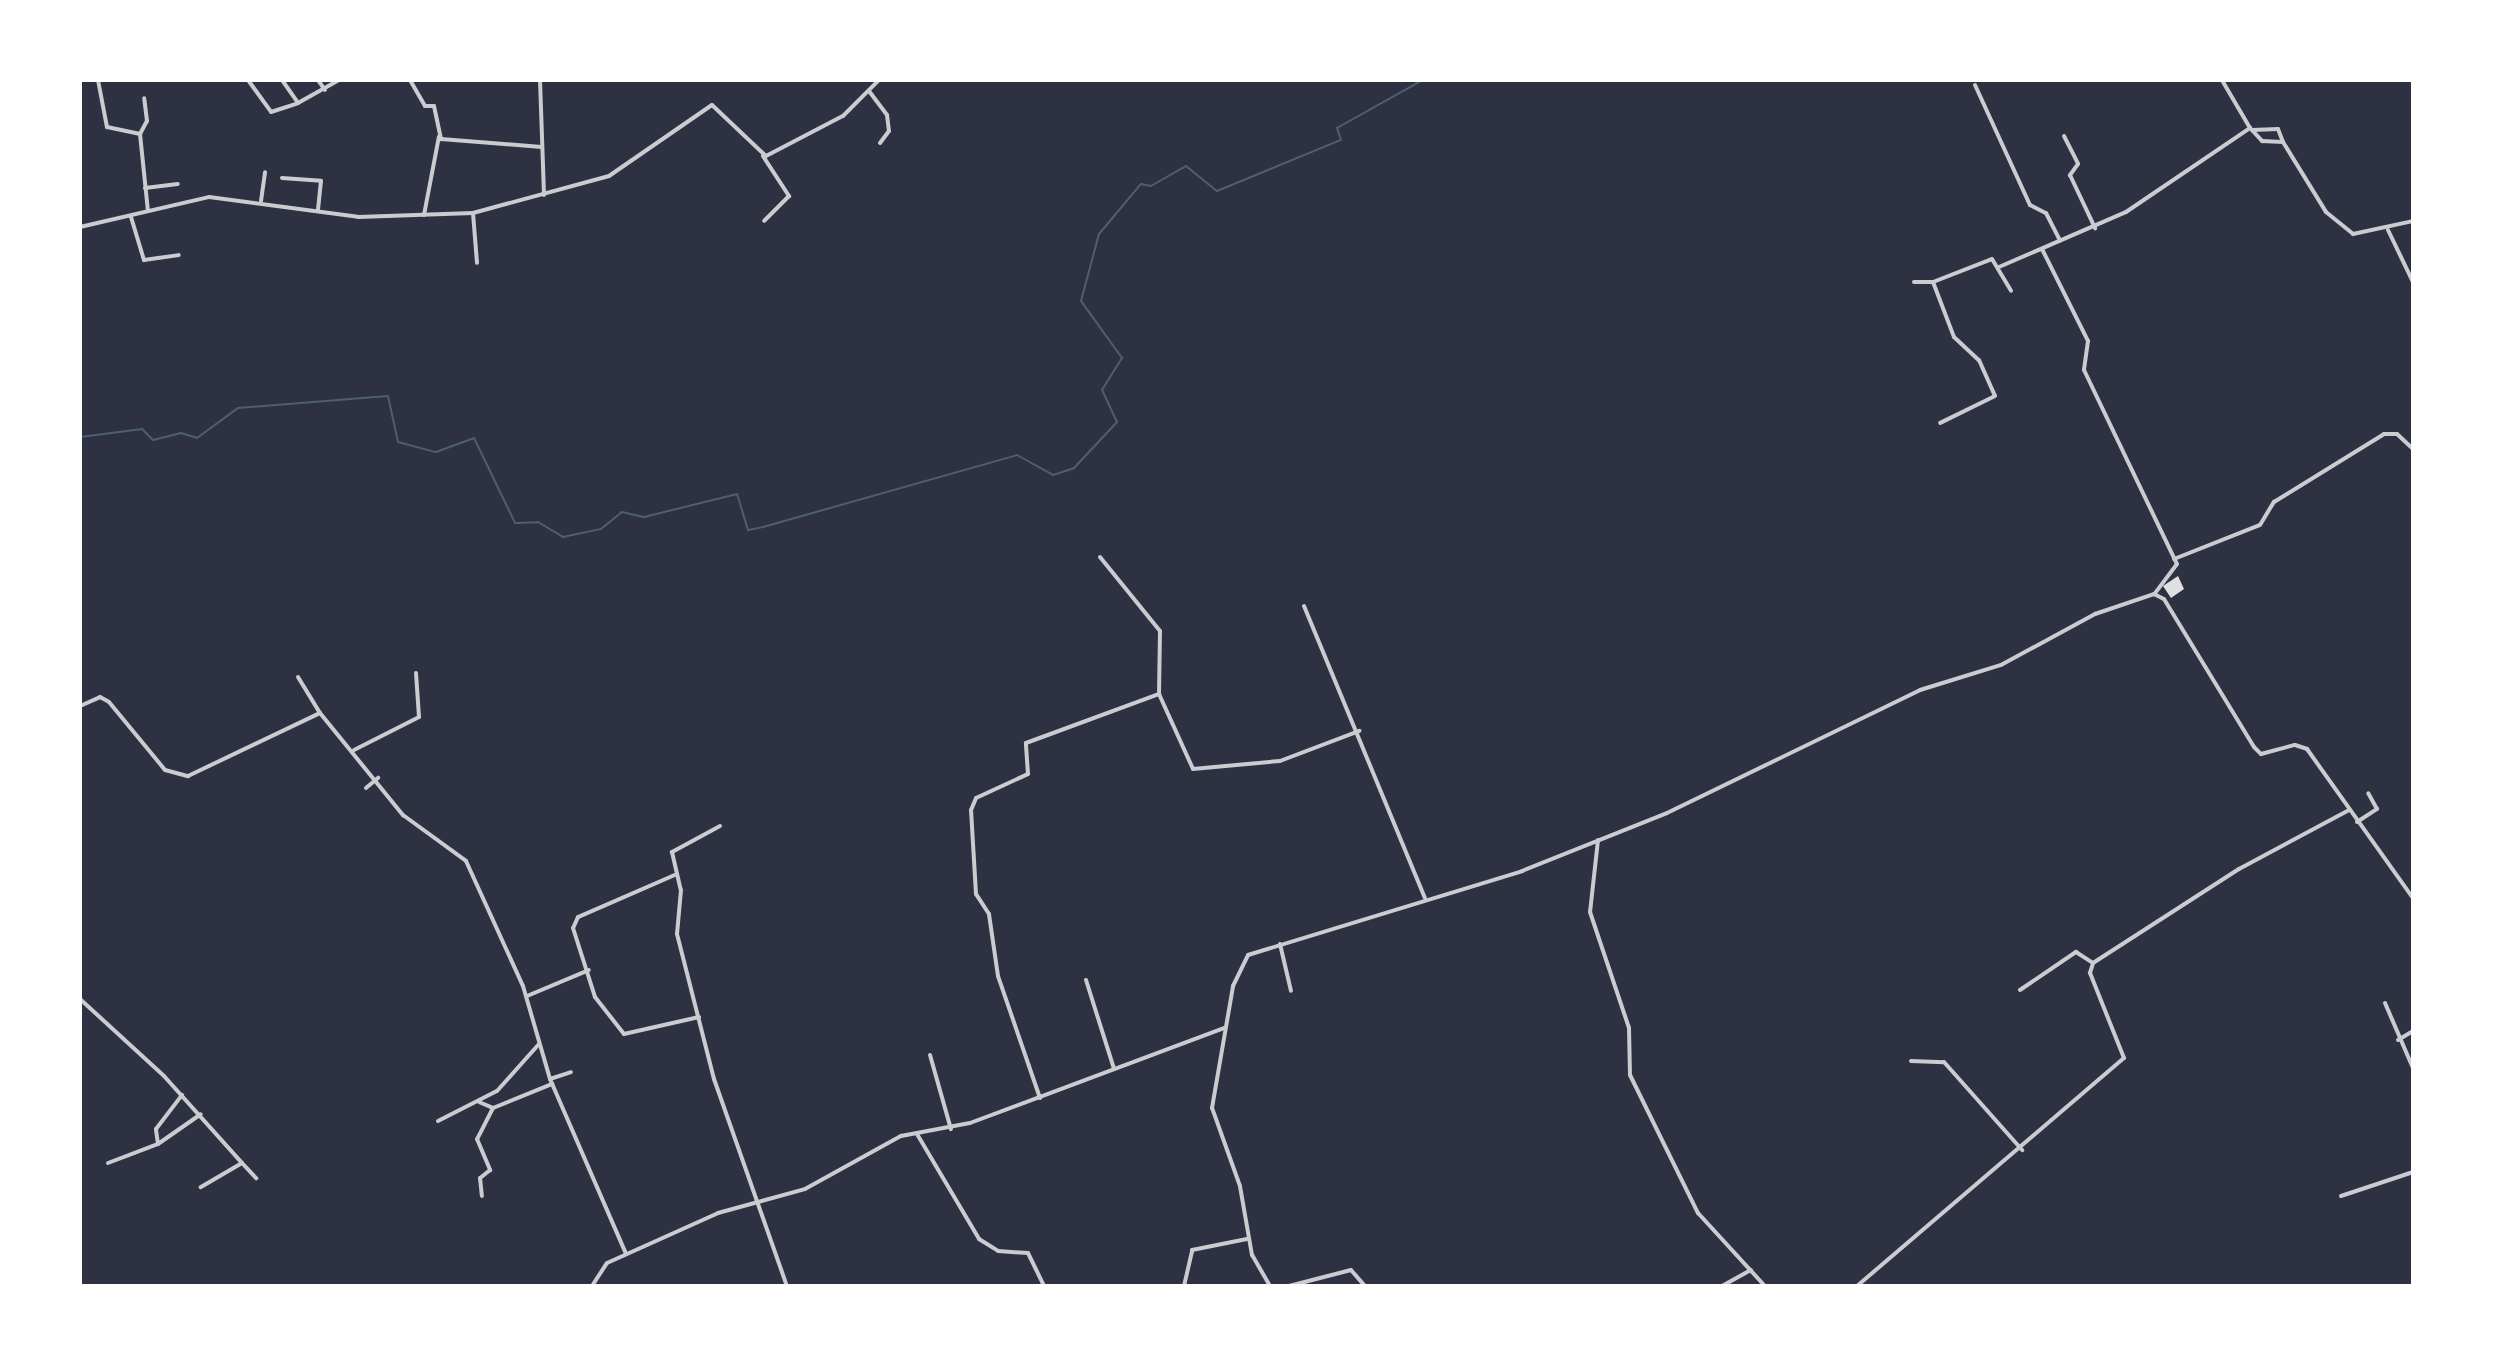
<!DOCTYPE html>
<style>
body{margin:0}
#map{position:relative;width:2493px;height:1366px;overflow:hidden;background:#2d3142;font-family:Arial,sans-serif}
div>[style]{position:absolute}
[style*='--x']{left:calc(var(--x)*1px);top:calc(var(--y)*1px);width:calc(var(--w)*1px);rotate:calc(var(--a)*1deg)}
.stream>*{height:2px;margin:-1px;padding:0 1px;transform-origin:1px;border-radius:1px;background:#4f5d75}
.building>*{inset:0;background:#e0e0e3}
.minor>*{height:4px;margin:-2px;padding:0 2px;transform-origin:2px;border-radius:2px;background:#caccd0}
span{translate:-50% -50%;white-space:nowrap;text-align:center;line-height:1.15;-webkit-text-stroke:6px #fff;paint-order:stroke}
.frame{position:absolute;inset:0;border:82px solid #fff;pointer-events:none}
</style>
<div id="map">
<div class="stream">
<div style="--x:1536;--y:80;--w:21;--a:0"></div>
<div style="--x:80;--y:437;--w:63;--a:-7.4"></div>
<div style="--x:142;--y:429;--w:16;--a:45"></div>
<div style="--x:153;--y:440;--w:29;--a:-14"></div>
<div style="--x:181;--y:433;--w:17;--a:17"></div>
<div style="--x:197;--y:438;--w:51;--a:-36.2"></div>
<div style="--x:238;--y:408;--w:150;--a:-4.6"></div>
<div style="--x:388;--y:396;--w:47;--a:77.7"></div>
<div style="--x:398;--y:442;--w:39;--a:15"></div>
<div style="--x:436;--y:452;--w:40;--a:-20.2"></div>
<div style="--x:474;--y:438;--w:94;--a:64.2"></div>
<div style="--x:515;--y:523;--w:23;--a:-2"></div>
<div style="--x:538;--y:522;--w:29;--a:31"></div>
<div style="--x:563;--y:537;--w:39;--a:-12"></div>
<div style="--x:601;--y:529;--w:27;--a:-39"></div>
<div style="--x:622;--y:512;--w:23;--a:13"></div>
<div style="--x:644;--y:517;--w:96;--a:-13.9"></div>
<div style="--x:737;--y:494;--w:38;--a:73"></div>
<div style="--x:748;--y:530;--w:15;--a:-11"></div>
<div style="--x:763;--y:527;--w:264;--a:-15.8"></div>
<div style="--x:1017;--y:455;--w:41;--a:29.1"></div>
<div style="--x:1053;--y:475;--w:22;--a:-18"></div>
<div style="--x:1074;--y:468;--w:63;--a:-46.9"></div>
<div style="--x:1117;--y:422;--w:35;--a:-115"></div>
<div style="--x:1102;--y:390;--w:38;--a:-58"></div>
<div style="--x:1122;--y:358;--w:70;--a:-125.7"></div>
<div style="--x:1081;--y:301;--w:69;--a:-75"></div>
<div style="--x:1099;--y:234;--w:65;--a:-50"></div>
<div style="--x:1141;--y:184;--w:10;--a:11"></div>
<div style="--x:1151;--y:186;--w:40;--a:-29.7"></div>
<div style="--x:1186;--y:166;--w:40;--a:39"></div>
<div style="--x:1217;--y:191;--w:134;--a:-22.4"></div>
<div style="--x:1341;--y:140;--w:13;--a:-108"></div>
<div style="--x:1337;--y:128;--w:98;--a:-29.2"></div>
</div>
<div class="building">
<div style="clip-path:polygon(2178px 576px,2184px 589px,2171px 598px,2163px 586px)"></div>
</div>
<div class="minor">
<div style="--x:98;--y:80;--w:48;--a:79.2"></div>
<div style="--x:107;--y:127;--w:34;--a:12"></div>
<div style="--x:140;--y:134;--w:77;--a:84.1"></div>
<div style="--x:248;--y:80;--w:39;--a:54"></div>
<div style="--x:271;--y:112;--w:28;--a:-18"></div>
<div style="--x:282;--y:80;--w:28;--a:55"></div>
<div style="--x:298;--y:103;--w:47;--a:-29.3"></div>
<div style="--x:318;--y:80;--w:12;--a:55"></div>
<div style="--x:410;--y:80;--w:30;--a:60"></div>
<div style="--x:425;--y:106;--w:9;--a:0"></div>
<div style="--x:434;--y:106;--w:34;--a:78"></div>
<div style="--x:441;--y:139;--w:101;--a:4.5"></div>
<div style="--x:540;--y:80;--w:115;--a:88"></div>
<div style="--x:1975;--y:85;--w:132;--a:65.4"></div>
<div style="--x:2030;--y:205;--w:18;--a:27"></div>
<div style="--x:2046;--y:213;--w:31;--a:63"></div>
<div style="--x:869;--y:91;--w:30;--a:53"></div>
<div style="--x:887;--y:115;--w:16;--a:83"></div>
<div style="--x:889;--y:131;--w:15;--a:127"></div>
<div style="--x:2250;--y:128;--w:18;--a:47"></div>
<div style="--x:2262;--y:141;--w:21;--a:3"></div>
<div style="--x:2283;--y:142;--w:82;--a:58.4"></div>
<div style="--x:2326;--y:212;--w:35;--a:39"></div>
<div style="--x:2353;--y:234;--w:61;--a:-12.2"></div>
<div style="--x:2252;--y:130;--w:26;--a:-2"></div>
<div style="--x:2278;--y:129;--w:14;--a:69"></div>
<div style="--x:140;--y:134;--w:15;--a:-62"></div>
<div style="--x:147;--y:121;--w:23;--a:-97"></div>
<div style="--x:2064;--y:136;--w:31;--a:63"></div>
<div style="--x:2078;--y:164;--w:14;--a:126"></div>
<div style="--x:2070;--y:175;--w:59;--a:64.7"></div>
<div style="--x:763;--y:156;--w:48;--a:57"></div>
<div style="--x:789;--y:196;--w:35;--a:135"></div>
<div style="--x:282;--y:178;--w:39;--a:4"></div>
<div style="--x:321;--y:181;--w:29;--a:96"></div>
<div style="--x:145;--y:188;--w:33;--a:-7"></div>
<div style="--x:261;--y:201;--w:29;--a:-82"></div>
<div style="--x:473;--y:213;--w:50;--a:85.4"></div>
<div style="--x:424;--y:215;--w:80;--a:-79.2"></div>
<div style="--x:131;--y:217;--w:45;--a:73.2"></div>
<div style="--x:144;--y:260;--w:35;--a:-8"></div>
<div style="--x:80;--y:227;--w:132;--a:-13.1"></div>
<div style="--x:209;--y:197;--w:150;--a:7.6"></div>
<div style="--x:358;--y:217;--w:115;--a:-2"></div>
<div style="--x:473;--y:213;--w:141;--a:-15.2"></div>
<div style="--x:609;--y:176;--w:125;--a:-34.6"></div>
<div style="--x:712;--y:105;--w:74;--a:43.4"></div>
<div style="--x:766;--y:156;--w:87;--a:-27.5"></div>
<div style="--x:843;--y:116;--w:51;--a:-45"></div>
<div style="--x:2388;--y:230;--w:58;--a:64.3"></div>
<div style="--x:2042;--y:249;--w:103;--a:63.4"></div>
<div style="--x:2088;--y:341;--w:29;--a:98"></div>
<div style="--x:2084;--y:370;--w:215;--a:64.4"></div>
<div style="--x:2177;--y:564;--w:38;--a:127"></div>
<div style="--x:1999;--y:267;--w:138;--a:-23.4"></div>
<div style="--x:2126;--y:212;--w:150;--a:-34.1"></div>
<div style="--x:2250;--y:128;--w:56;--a:-120.3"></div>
<div style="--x:1914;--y:282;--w:19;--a:0"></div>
<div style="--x:1933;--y:282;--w:63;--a:-21.3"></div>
<div style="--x:1992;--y:259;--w:37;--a:59"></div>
<div style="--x:1933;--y:282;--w:59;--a:69.1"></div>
<div style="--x:1954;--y:337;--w:34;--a:43"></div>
<div style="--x:1979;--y:360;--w:39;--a:66"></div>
<div style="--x:1995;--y:396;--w:61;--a:153.9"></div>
<div style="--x:1100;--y:557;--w:95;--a:51"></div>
<div style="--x:1160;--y:631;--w:63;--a:90.9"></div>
<div style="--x:1159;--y:694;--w:82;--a:65.6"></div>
<div style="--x:1193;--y:769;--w:87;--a:-5.3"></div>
<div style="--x:1280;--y:761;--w:85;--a:-20.8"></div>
<div style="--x:2174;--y:559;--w:92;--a:-21.6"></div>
<div style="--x:2260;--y:525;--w:27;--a:-59"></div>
<div style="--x:2274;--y:502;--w:129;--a:-31.7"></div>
<div style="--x:2384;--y:434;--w:13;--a:0"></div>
<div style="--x:2397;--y:434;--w:22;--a:43"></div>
<div style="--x:1304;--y:606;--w:316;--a:67.5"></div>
<div style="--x:298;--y:677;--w:42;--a:58.6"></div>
<div style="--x:80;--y:706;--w:22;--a:-24"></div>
<div style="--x:100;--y:697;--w:10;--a:29"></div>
<div style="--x:109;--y:702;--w:88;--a:50.5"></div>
<div style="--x:165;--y:770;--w:24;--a:15"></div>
<div style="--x:188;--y:776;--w:146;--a:-25.5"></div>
<div style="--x:320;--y:713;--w:132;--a:50.9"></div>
<div style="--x:403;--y:815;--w:78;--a:36.1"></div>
<div style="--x:466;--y:861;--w:137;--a:65.5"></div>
<div style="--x:523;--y:986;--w:97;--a:73.8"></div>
<div style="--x:550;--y:1079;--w:191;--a:66.5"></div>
<div style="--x:354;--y:750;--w:73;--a:-26.9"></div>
<div style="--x:419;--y:717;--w:44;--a:-93.9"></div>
<div style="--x:366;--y:788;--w:16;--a:-40"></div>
<div style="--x:2357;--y:822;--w:24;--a:-33"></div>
<div style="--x:2377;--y:809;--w:18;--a:-119"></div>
<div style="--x:720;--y:826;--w:55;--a:151.6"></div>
<div style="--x:672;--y:852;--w:39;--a:77"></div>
<div style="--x:681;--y:890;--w:44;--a:95.2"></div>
<div style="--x:677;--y:934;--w:150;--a:75.7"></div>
<div style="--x:714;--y:1079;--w:219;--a:70.6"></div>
<div style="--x:1598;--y:840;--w:72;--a:96.3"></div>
<div style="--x:1590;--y:912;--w:122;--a:71.4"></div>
<div style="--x:1629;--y:1028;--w:47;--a:88.8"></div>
<div style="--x:1630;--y:1075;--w:154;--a:63.8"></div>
<div style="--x:1698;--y:1213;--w:99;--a:47.5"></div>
<div style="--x:677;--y:874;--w:108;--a:156.5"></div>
<div style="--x:578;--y:917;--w:12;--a:114"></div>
<div style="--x:573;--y:928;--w:72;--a:72.3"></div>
<div style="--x:595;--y:997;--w:47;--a:51.9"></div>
<div style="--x:624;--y:1034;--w:77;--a:-12.8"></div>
<div style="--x:1280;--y:944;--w:48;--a:76.8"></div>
<div style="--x:1086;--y:980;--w:93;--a:72.5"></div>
<div style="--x:2020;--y:990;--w:68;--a:-34.2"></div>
<div style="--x:2076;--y:952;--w:20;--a:33"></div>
<div style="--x:527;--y:996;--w:67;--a:-22.8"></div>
<div style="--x:80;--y:999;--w:114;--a:42.5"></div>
<div style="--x:164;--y:1076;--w:117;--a:48.1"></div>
<div style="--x:242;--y:1163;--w:48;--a:149.7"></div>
<div style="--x:2385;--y:1003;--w:71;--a:66.7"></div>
<div style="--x:2398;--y:1040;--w:17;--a:-31"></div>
<div style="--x:930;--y:1055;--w:77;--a:74.2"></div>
<div style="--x:1911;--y:1061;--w:33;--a:2"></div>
<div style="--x:1944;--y:1062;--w:118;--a:48.4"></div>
<div style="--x:550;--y:1079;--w:22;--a:-18"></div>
<div style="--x:1040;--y:1098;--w:129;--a:-109"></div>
<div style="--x:998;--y:976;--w:63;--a:-98.3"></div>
<div style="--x:989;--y:914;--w:24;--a:-123"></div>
<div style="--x:976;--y:894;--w:84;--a:-93.4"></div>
<div style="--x:971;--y:810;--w:13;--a:-67"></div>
<div style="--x:976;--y:798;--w:57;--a:-24.8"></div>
<div style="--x:1028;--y:774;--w:31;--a:-94"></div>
<div style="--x:1026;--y:743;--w:142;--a:-20.2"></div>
<div style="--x:479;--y:1102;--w:15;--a:23"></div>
<div style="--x:493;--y:1108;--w:35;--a:117"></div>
<div style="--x:477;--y:1139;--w:34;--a:67"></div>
<div style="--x:490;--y:1170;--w:13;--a:141"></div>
<div style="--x:480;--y:1178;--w:18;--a:84"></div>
<div style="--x:493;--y:1108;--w:64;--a:-22.1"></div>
<div style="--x:438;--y:1121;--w:66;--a:-27"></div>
<div style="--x:497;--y:1091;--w:63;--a:-48.2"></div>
<div style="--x:917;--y:1134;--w:122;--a:59.4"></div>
<div style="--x:979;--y:1239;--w:22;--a:32"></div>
<div style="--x:998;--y:1251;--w:30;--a:4"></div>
<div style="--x:1028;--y:1253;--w:37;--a:64"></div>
<div style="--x:158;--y:1144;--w:15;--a:-98"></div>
<div style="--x:156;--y:1129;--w:43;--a:-52.6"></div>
<div style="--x:108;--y:1163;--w:53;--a:-20.8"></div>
<div style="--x:158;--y:1144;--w:52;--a:-34.9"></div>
<div style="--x:242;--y:1163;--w:21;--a:47"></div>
<div style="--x:2341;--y:1196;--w:76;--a:-18.4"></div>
<div style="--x:592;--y:1286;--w:27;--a:-57"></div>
<div style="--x:607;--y:1263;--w:122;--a:-24.2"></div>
<div style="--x:718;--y:1213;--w:90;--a:-15.4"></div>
<div style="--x:805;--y:1189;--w:110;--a:-28.9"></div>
<div style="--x:901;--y:1136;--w:70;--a:-10.7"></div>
<div style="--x:970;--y:1123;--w:271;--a:-20.5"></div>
<div style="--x:1184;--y:1286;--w:37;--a:-77"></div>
<div style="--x:1192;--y:1250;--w:56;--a:-11.3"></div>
<div style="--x:1270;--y:1286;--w:36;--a:-120"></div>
<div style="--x:1252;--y:1255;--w:70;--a:-99.9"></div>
<div style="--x:1240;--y:1186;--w:83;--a:-109.7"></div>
<div style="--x:1212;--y:1108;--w:124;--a:-80.2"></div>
<div style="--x:1233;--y:986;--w:34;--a:-64"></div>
<div style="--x:1248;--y:955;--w:287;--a:-17"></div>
<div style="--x:1522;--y:871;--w:156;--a:-21.8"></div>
<div style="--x:1667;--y:813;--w:281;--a:-25.9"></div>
<div style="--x:1920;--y:690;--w:85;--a:-17.2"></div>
<div style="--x:2001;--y:665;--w:107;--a:-28.5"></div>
<div style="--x:2095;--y:614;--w:62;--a:-18.7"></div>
<div style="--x:2154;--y:594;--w:11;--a:27"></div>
<div style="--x:2164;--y:599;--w:173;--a:58.7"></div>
<div style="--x:2254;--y:747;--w:10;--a:45"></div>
<div style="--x:2261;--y:754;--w:35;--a:-15"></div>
<div style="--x:2295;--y:745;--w:13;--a:18"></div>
<div style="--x:2307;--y:749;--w:183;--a:54.6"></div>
<div style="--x:1289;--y:1286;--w:64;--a:-14.5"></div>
<div style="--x:1351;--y:1270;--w:21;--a:49"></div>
<div style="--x:1722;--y:1286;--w:33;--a:-29"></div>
<div style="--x:1857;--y:1286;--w:351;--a:-40.5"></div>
<div style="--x:2124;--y:1058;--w:92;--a:-111.8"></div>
<div style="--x:2090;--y:973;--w:10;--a:-73"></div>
<div style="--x:2093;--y:963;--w:174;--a:-32.8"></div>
<div style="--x:2239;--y:869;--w:125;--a:-28.2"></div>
</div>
<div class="frame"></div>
</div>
